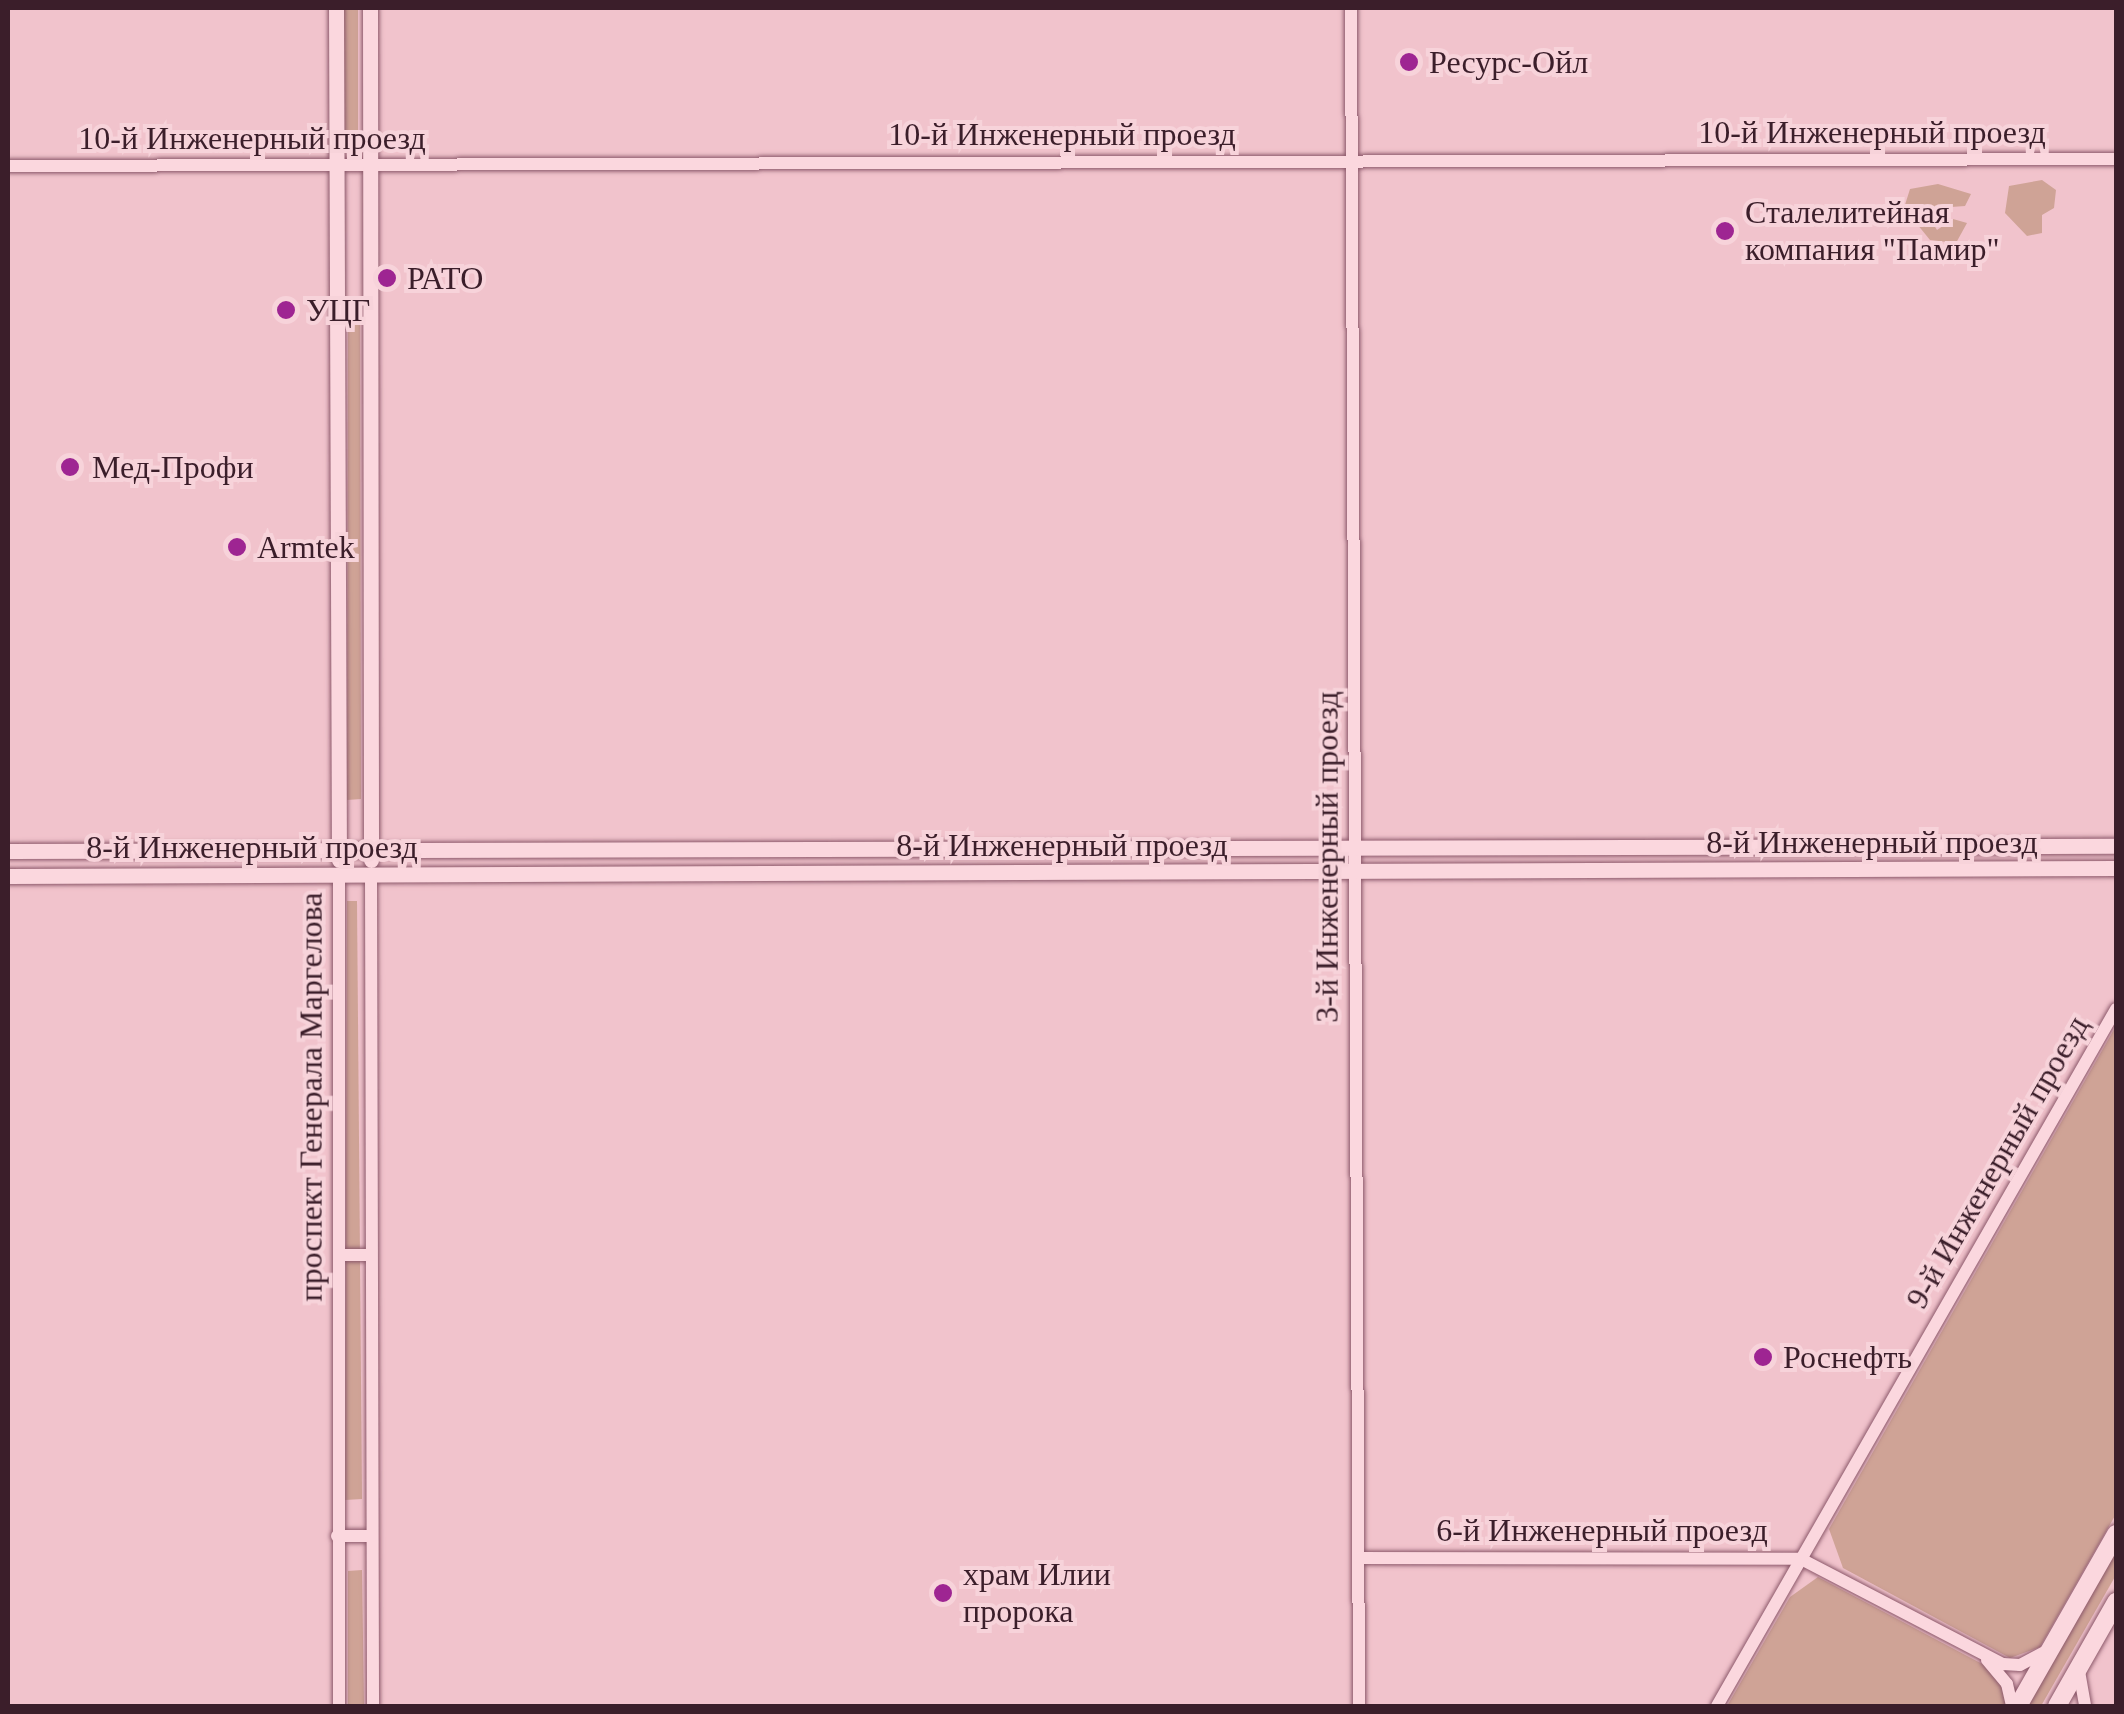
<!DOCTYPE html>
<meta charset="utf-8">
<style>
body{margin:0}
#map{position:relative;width:2124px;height:1714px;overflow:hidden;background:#f1c3cc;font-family:"Times New Roman",serif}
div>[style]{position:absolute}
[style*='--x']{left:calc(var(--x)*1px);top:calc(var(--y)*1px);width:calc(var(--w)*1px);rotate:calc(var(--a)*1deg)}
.green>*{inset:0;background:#cfa396}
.roads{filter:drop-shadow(0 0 2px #8c596b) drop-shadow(0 0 2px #8c596b)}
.minor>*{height:12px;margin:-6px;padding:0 6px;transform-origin:6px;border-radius:6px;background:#fbd7de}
.tertiary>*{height:15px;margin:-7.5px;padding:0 7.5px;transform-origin:7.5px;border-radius:7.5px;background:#fbd7de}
.secondary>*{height:18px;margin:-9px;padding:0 9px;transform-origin:9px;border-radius:9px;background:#fbd7de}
.dots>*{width:28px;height:28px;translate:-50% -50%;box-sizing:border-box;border:5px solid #f7d3da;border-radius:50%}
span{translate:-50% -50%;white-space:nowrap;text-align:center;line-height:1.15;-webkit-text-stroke:8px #f7d3da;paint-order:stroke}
.poi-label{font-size:32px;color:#3b1e2a}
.left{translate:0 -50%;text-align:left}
.street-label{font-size:32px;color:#3b1e2a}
.frame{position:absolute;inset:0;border:10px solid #3b1e2a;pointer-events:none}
</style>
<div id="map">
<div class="green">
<div style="clip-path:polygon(342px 8px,358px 8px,358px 139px,341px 140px)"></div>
<div style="clip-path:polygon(2042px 180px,2056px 190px,2054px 208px,2042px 215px,2042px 233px,2027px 236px,2005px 213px,2009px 186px)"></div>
<div style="clip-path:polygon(1938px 184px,1971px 194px,1965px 206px,1924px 209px,1937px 230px,1953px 219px,1967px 223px,1956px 243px,1930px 240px,1904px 208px,1910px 189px)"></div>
<div style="clip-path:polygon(360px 306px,361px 799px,347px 800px,348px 312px)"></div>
<div style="clip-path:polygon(347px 901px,357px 901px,362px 1499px,345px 1500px)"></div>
<div style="clip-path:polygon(2116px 1026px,2116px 1514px,2040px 1647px,2010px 1658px,1843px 1568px,1829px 1529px)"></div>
<div style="clip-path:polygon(2116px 1551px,2116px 1575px,2041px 1706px,2027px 1706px)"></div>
<div style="clip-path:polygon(362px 1570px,364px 1706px,348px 1706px,348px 1571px)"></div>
<div style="clip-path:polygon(1818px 1577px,1988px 1667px,2000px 1679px,2006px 1706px,1727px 1706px,1790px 1597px)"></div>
</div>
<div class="roads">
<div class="minor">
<div style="--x:1351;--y:8;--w:1698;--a:89.73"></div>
<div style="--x:8;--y:166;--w:2108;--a:-0.19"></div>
<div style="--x:339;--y:874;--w:832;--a:90"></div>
<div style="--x:371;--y:874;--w:832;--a:89.86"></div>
<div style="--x:339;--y:1255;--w:32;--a:0"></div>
<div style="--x:337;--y:1536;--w:35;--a:0"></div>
<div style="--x:1360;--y:1558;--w:441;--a:0.1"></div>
<div style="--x:1801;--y:1559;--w:228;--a:27.5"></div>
<div style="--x:2003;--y:1664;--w:17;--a:3"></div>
<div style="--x:2020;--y:1665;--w:32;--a:-28"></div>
<div style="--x:1987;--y:1660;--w:31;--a:50"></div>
<div style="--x:2007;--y:1684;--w:23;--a:77"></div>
<div style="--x:2079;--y:1671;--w:36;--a:80"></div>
<div style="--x:1717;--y:1706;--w:803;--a:-60.21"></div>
</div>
<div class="tertiary">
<div style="--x:336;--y:8;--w:852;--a:89.8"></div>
<div style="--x:370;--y:8;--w:852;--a:89.93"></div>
<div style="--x:8;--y:851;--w:2108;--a:-0.14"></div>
<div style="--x:8;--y:876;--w:2108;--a:-0.22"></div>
</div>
<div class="secondary">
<div style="--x:2018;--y:1706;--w:198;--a:-60.3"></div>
<div style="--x:2057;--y:1706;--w:120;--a:-60.4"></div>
</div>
</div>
<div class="dots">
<div style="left:1409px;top:62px;background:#9e2592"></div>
<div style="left:1725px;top:231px;background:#9e2592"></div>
<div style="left:387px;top:278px;background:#9e2592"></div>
<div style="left:286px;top:310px;background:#9e2592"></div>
<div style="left:70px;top:467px;background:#9e2592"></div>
<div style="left:237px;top:547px;background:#9e2592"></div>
<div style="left:1763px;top:1357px;background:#9e2592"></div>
<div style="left:943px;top:1593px;background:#9e2592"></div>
</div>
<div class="poi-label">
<span class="left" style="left:1429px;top:62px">Ресурс-Ойл</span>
<span class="left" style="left:1745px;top:231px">Сталелитейная<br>компания "Памир"</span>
<span class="left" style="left:407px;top:278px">РАТО</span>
<span class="left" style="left:306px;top:310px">УЦГ</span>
<span class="left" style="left:92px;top:467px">Мед-Профи</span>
<span class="left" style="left:257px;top:547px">Armtek</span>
<span class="left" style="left:1783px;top:1357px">Роснефть</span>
<span class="left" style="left:963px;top:1593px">храм Илии<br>пророка</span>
</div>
<div class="street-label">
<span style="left:1872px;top:132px">10-й Инженерный проезд</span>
<span style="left:1062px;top:134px">10-й Инженерный проезд</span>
<span style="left:252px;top:138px">10-й Инженерный проезд</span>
<span style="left:1872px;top:842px">8-й Инженерный проезд</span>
<span style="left:1062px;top:845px">8-й Инженерный проезд</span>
<span style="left:252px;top:847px">8-й Инженерный проезд</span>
<span style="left:1327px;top:857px;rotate:-90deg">3-й Инженерный проезд</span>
<span style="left:311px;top:1097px;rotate:-90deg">проспект Генерала Маргелова</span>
<span style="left:1997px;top:1162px;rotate:-60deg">9-й Инженерный проезд</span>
<span style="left:1602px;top:1530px">6-й Инженерный проезд</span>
</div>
<div class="frame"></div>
</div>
